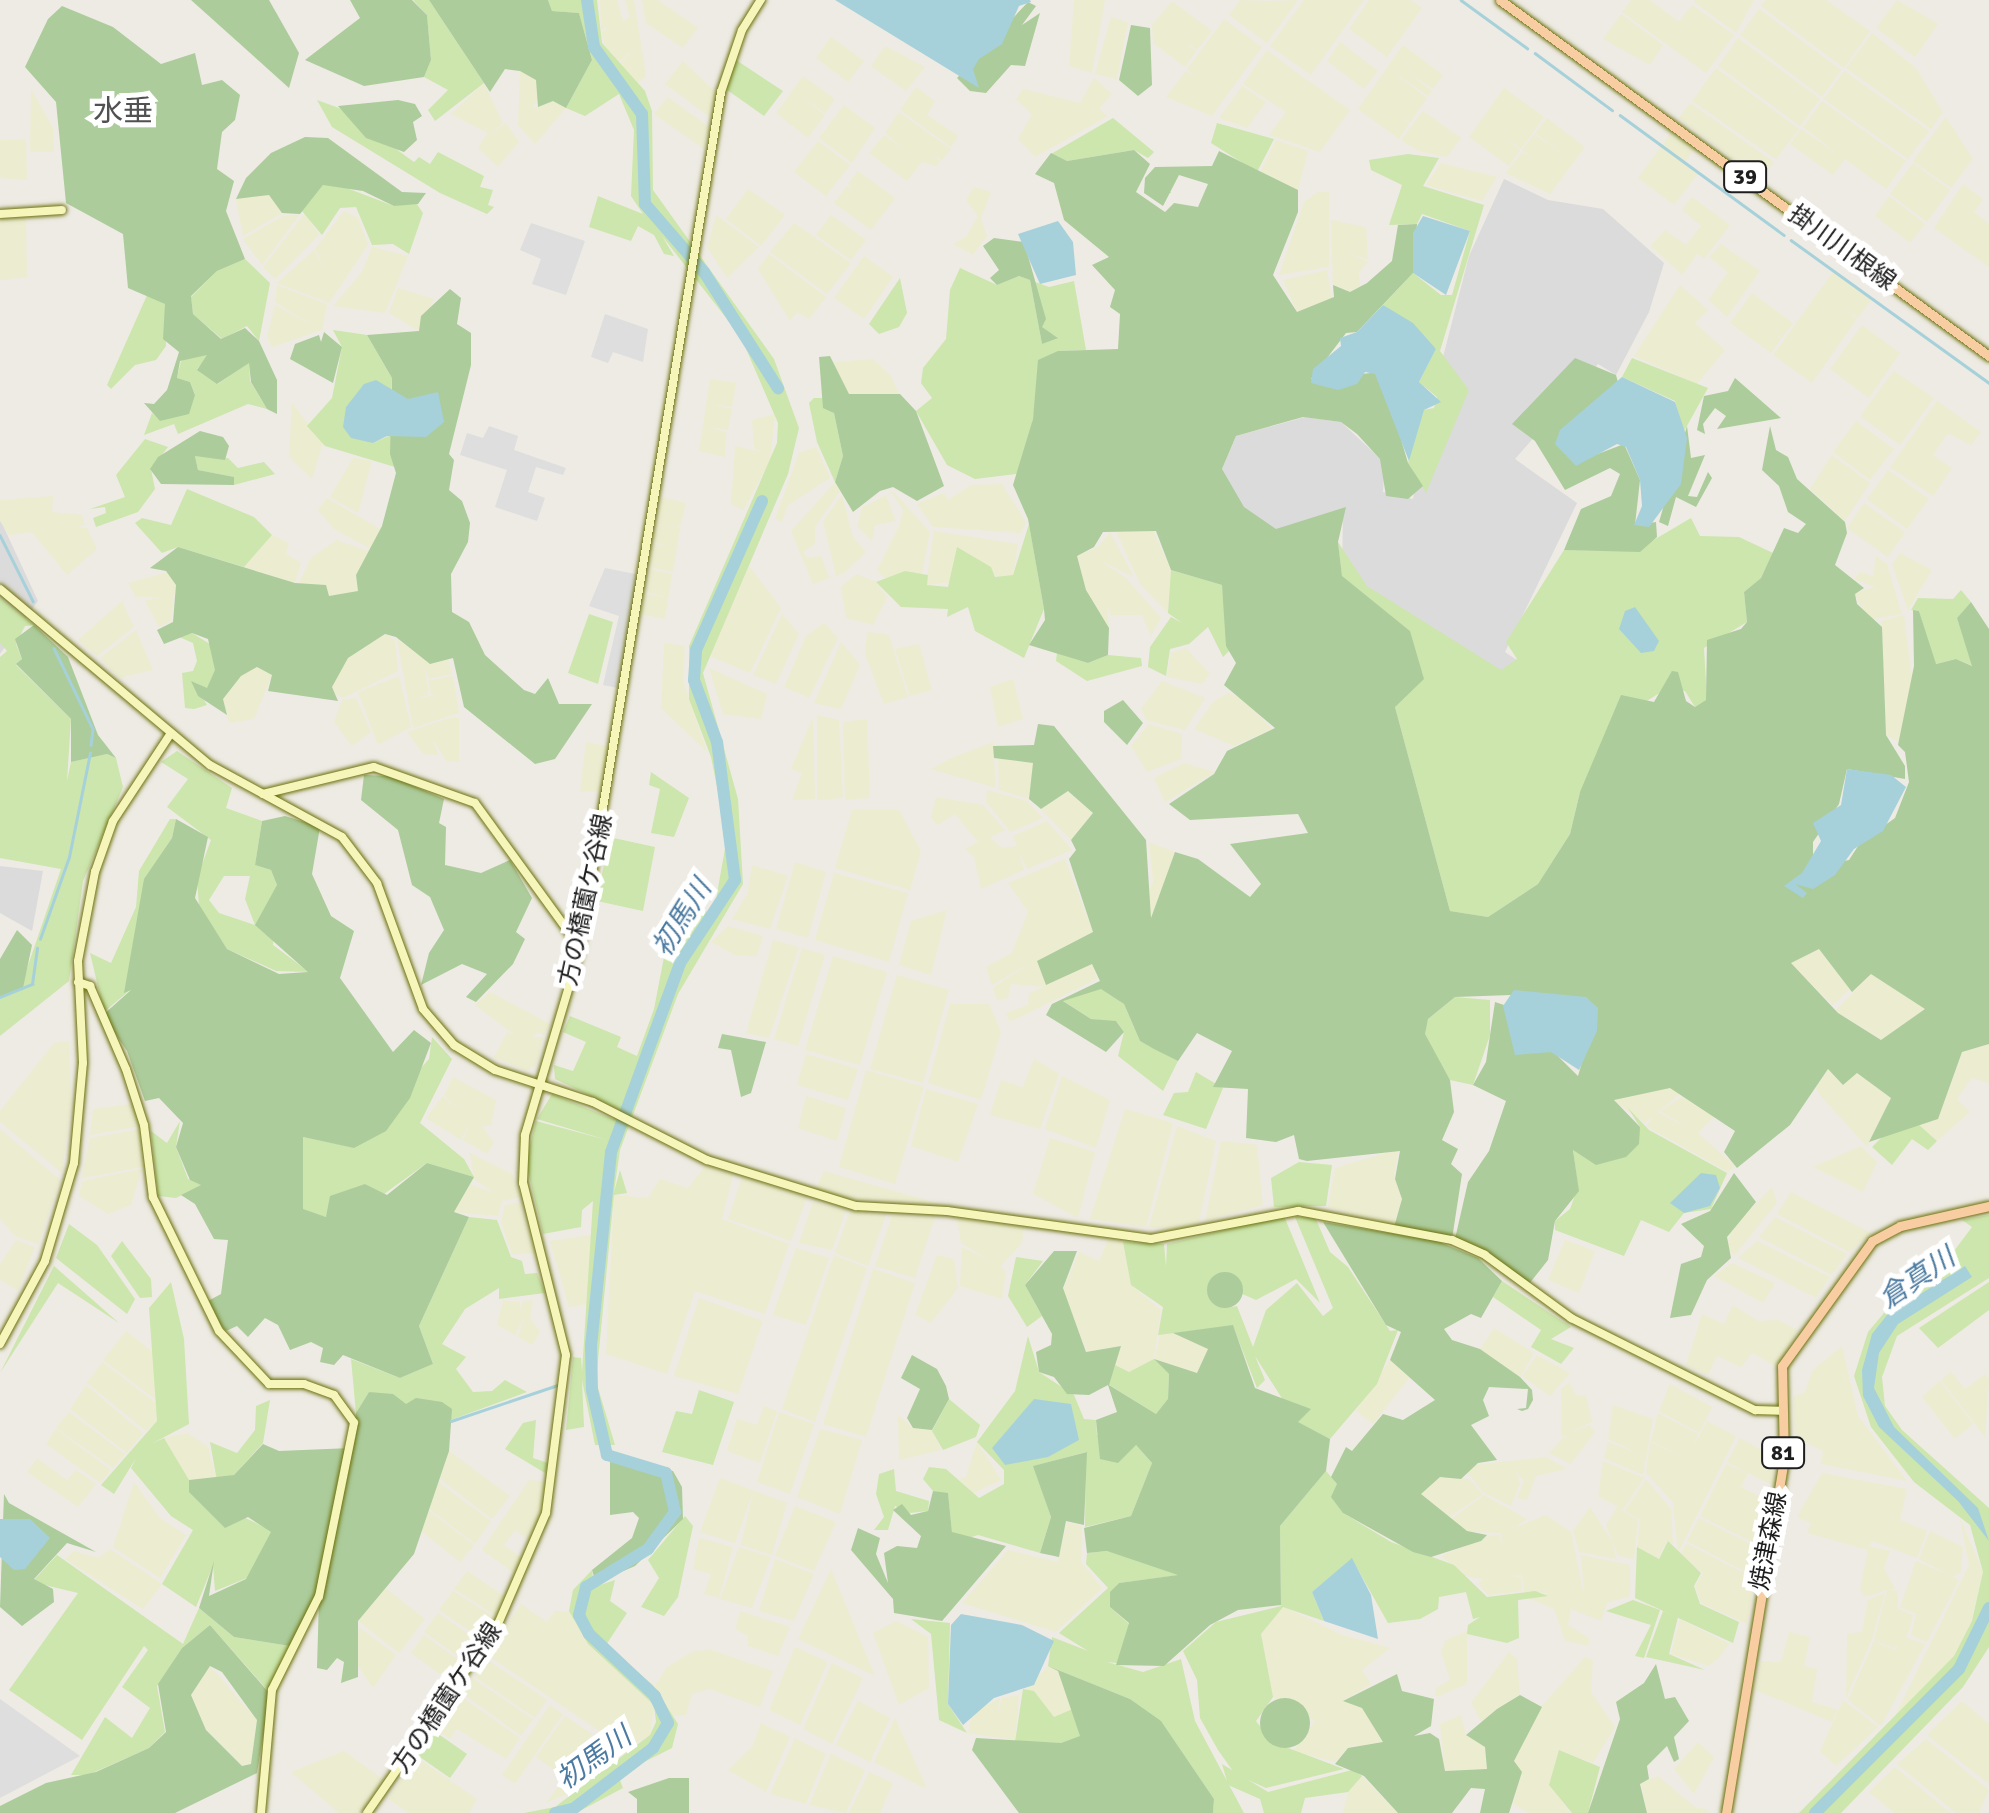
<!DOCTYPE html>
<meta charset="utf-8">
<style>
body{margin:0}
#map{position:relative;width:1989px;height:1813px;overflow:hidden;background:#eeebe4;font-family:Signika,"Noto Sans JP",sans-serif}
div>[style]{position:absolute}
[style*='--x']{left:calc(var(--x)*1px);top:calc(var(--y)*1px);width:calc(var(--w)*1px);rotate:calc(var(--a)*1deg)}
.residential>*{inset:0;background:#dcdbdb}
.farmland>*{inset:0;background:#ececd1}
.grass>*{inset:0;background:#cce6ad}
.forest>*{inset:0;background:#accc9b}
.round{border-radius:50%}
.parking>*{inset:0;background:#dedede}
.water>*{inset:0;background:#a7d1da}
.stream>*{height:2.5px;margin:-1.25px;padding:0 1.25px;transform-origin:1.25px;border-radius:1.25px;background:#a7d1da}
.river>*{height:12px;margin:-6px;padding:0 6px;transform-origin:6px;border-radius:6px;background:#a7d1da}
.roads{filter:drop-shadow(0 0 2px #6b700a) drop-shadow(0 0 2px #6b700a)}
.secondary>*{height:8px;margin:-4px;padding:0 4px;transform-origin:4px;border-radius:4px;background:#f6f6bb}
.primary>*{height:9px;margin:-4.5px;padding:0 4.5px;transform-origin:4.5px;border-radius:4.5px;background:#f7cda1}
span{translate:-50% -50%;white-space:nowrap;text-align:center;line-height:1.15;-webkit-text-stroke:10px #fff;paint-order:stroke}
.shield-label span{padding:2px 8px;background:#fff;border:2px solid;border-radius:8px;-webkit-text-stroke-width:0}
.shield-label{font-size:22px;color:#1e1e1e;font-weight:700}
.street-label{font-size:25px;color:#1e1e1e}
.water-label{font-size:28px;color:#4c7ba1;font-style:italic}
.quarter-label{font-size:30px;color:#515151}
</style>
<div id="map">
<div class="residential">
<div style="clip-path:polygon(1504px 179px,1548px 200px,1603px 209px,1664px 263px,1649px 312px,1616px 375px,1598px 364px,1515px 459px,1577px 503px,1505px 652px,1527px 667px,1518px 681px,1342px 577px,1343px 513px,1277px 530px,1239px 510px,1220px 474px,1236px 436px,1305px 417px,1341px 422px,1385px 463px,1383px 492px,1413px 499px,1423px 438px,1450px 397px,1427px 377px,1443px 357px,1469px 256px)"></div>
<div style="clip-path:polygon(0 519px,38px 601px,0 654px)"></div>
<div style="clip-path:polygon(0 866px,43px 871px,32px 931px,0 913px)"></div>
</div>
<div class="farmland">
<div style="clip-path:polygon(600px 0,617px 0,623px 21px,630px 17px,625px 0,634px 0,646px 76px,637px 84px,618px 66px,635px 48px,618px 63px,605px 45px,601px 33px,610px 27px,601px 30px)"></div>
<div style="clip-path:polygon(642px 0,658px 0,698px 28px,683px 48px,646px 23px)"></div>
<div style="clip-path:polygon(1074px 0,1105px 0,1092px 73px,1069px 66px)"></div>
<div style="clip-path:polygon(1240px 0,1269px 1px,1298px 0,1267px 43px,1229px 15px)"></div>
<div style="clip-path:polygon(1304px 0,1364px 0,1311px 75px,1270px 46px)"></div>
<div style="clip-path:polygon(1369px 0,1411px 0,1422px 8px,1387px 57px,1349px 29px)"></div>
<div style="clip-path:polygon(1631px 0,1650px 0,1679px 22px,1692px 5px,1734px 35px,1706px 73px,1622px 12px)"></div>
<div style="clip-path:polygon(1754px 0,1736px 33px,1694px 2px,1695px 0)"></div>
<div style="clip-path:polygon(1765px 0,1826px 0,1870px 31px,1844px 68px,1761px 6px)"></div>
<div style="clip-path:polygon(1897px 0,1938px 24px,1915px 57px,1876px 28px)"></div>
<div style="clip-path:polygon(1172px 1px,1212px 31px,1197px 50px,1181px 39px,1196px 51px,1185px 67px,1153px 43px,1152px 25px)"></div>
<div style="clip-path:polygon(1759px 9px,1841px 70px,1822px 97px,1740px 35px)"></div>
<div style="clip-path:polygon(1621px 14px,1663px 45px,1650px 65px,1603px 39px)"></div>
<div style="clip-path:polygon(1111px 17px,1128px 22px,1117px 79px,1095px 74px)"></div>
<div style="clip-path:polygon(1224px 19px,1262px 47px,1212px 116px,1166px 97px,1186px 71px,1195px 76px,1187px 69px)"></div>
<div style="clip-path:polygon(1872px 33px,1916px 68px,1943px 112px,1931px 129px,1846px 68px)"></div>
<div style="clip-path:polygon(831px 37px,864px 61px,848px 82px,816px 58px)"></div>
<div style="clip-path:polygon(1738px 38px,1820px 99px,1800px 126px,1718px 66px)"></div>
<div style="clip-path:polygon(1340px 42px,1378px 71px,1364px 89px,1327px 61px)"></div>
<div style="clip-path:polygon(1403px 45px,1443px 75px,1433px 89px,1406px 71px,1432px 91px,1428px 96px,1389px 69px,1427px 98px,1410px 123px,1403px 118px,1409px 124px,1399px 139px,1358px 109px)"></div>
<div style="clip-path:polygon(885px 46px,925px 67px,906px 91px,871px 66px)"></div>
<div style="clip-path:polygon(1267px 50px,1308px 81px,1300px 93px,1309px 81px,1350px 110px,1320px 152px,1269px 135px,1286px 112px,1243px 84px)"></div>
<div style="clip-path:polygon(683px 61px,716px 93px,710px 117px,665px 84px)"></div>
<div style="clip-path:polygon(1716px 68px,1799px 129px,1776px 159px,1692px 101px)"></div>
<div style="clip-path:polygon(520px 71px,536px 79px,539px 97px,532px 109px,553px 101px,566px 108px,535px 144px,518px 125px)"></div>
<div style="clip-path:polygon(1844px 71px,1929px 131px,1908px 159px,1824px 99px)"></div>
<div style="clip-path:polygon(803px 76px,835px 99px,825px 113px,801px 96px,825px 115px,808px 138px,776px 113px)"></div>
<div style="clip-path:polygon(1094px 78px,1112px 94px,1099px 109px,1108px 116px,1035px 157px,1018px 139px,1032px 114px,1016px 99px,1023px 89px,1080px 103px)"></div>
<div style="clip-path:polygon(484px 83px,503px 123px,489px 135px,506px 123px,519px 142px,498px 167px,478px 148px,488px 133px,451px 114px)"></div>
<div style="clip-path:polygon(1242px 86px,1266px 102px,1247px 128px,1219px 118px)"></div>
<div style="clip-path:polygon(916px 87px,935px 101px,927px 115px,958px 136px,951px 147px,900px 110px)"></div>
<div style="clip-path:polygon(1504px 88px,1544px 117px,1521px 149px,1499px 134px,1520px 150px,1509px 166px,1469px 137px)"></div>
<div style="clip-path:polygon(31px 89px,53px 128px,54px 152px,30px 152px)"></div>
<div style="clip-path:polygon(668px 97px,709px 127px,704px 149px,654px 114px)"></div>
<div style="clip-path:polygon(1822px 101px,1906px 161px,1886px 189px,1845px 159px,1833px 175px,1790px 144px,1801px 129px,1840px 156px,1803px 127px)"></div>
<div style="clip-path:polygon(1690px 103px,1774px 162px,1761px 179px,1679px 118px)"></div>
<div style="clip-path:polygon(844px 105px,875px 128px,852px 163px,819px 138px)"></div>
<div style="clip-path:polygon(1423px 111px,1461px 138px,1447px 157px,1418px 151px,1401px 140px)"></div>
<div style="clip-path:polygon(899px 112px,951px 149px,942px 160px,931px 154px,940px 161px,936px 166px,922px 162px,907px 181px,869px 153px,884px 135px,903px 148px,885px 133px)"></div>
<div style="clip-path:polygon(1946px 117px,1973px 159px,1951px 188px,1913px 161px)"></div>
<div style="clip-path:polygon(1547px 118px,1585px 147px,1550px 194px,1506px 173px,1522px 152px,1534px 159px,1522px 150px,1534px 134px,1569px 159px,1535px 133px)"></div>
<div style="clip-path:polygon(1671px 133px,1694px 149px,1684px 164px,1698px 174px,1674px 205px,1638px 178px)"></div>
<div style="clip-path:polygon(26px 139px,27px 180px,0 178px,0 140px)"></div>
<div style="clip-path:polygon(1276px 140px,1308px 151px,1298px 190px,1259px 175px)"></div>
<div style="clip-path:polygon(818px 141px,850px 165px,826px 196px,794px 172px)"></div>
<div style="clip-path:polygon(1441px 163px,1497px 177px,1482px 201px,1426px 185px)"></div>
<div style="clip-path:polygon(1913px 163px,1950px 190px,1927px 222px,1890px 194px)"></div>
<div style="clip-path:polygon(858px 171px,895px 198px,871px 230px,834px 203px,847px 186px,853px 190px,848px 184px)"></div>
<div style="clip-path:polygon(1963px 184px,1983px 199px,1974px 212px,1989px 224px,1989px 267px,1934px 228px)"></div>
<div style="clip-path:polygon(974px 187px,991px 192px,981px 218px,987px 236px,973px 255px,953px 244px,966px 237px,978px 216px,966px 200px)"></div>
<div style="clip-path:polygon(748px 189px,785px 215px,761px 246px,726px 219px)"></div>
<div style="clip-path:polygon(267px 192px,282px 213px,243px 236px,236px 199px)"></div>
<div style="clip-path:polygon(1318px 192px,1329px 192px,1329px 267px,1279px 275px,1304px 202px)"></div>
<div style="clip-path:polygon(1889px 196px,1925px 224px,1910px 243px,1875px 216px)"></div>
<div style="clip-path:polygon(1692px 197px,1730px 225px,1704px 259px,1697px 254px,1682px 275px,1651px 246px,1665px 230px,1686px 245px,1701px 226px,1682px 210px)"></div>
<div style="clip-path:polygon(344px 211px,358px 218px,368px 245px,329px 303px,277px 283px,314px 250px,325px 271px,315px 249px)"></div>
<div style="clip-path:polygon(305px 213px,319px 235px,275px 279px,263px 267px)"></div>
<div style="clip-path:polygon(300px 214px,262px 265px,243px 239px,283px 216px)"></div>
<div style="clip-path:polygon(716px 215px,759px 247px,727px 278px,707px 247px)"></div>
<div style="clip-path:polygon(831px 215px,866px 240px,851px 260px,816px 235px)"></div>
<div style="clip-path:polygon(26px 218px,27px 277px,0 280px,0 219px)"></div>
<div style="clip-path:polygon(1331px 220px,1366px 227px,1368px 260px,1346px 251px,1368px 262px,1359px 272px,1360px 286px,1350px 292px,1333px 285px)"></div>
<div style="clip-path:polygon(794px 223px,851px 263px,827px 294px,770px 252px)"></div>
<div style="clip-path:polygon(1721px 244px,1760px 271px,1727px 317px,1708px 300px,1728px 272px,1709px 257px)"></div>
<div style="clip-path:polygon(372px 247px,408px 256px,385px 313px,333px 306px,362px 272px)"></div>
<div style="clip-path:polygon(769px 254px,826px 297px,809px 319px,797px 312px,790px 321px,758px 269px)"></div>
<div style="clip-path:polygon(864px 256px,893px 277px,864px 319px,834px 298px)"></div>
<div style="clip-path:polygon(1327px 270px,1332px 299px,1297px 312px,1283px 280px)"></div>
<div style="clip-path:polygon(1833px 272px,1871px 300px,1858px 318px,1842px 307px,1857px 319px,1812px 383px,1773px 355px)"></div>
<div style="clip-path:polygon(277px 285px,327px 304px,322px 330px,272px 347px,267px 337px,275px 305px,313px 326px,275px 302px)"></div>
<div style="clip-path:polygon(1680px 285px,1708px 310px,1695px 323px,1725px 350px,1697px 384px,1634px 356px)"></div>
<div style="clip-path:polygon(398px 288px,434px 299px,419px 331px,389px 313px)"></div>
<div style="clip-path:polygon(1752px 293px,1793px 323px,1782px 338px,1775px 334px,1781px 339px,1771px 353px,1730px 323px)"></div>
<div style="clip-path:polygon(1862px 325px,1900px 353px,1869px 398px,1830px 369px)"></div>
<div style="clip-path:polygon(873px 359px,891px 376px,899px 394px,849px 394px,834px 373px,835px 362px)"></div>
<div style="clip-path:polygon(1894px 371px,1934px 398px,1900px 445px,1860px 416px)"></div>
<div style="clip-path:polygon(710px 379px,736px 383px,732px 407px,709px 404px,732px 409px,728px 430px,707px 427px,726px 432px,725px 457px,699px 451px)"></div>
<div style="clip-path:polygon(1937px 401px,1981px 432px,1971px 445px,1948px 433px,1933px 455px,1952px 468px,1933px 496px,1890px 467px)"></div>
<div style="clip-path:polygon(292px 403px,323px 443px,312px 479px,289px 457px)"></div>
<div style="clip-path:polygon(775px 414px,770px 461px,743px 510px,731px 504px,735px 446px,761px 452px,754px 448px,752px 420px)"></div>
<div style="clip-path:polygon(1856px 421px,1894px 449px,1870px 480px,1833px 452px)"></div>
<div style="clip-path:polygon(816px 447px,830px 478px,788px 505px,782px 522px,775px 519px,799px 453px)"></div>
<div style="clip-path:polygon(1832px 455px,1870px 483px,1845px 521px,1810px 489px)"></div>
<div style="clip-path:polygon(353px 458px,372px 461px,358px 513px,330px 497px)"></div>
<div style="clip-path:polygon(1888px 470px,1929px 499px,1907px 529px,1867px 499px)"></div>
<div style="clip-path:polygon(835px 482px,840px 491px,815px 527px,815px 544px,803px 552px,807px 558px,821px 556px,829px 577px,836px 576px,823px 521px,842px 495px,853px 537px,866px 552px,844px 573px,813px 584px,791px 531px)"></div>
<div style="clip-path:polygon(1002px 484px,1026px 522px,1021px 533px,933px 527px,917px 504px,944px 493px,948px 500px,971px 485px)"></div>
<div style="clip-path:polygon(893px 491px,930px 532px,922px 574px,884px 578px,877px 570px,900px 524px,903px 510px,892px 493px,886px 495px,896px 521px,875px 525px,872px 541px,857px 526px,862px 508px)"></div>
<div style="clip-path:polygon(53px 496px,52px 512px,82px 515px,85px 524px,79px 527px,87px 528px,97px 549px,67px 575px,32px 532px,9px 535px,0 521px,0 500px)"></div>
<div style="clip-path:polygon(661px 497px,686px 503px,680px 527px,672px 526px,680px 528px,673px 572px,649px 567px,653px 544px,668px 546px,653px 542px)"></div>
<div style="clip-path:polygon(327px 498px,380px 529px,371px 549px,334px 529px,318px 510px)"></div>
<div style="clip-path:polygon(1864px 503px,1905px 532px,1888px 557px,1847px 528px)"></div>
<div style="clip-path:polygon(1153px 530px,1171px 570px,1168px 613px,1140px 584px,1116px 531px)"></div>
<div style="clip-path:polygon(934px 531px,1018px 544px,1013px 575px,997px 576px,957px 547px,954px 582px,926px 585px)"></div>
<div style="clip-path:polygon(1110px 532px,1134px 577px,1099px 560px,1125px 577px,1161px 618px,1151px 636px,1142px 615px,1110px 615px,1107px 602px,1109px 628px,1088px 600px,1077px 556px,1098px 547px)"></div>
<div style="clip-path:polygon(272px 535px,289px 543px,286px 554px,301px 563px,295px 583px,244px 567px)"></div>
<div style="clip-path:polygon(336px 540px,371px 552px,356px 575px,358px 592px,329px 597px,298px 584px,311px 558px)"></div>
<div style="clip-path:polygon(1900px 553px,1932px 570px,1908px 610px,1892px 564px)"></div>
<div style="clip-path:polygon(1876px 556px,1887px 564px,1902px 614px,1868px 620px,1854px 593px,1875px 587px,1854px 579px,1860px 572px,1873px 576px)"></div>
<div style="clip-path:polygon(749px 566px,781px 608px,750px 673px,710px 656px)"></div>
<div style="clip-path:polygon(650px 569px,672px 574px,665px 619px,641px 614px,645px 594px,666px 597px,646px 592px)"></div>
<div style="clip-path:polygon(168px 572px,176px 585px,171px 621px,159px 627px,145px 601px,161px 597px,136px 597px,128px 583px)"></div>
<div style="clip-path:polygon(856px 574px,876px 582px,887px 598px,873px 625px,846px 618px,841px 587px)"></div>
<div style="clip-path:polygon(122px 601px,134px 627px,97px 656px,78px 640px)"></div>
<div style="clip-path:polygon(782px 614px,799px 634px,776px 684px,753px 675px)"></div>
<div style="clip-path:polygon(1904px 615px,1913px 687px,1901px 743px,1886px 735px,1881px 621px)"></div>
<div style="clip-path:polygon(824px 623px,838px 638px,809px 698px,784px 687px,806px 636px)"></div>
<div style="clip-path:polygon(136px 630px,153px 670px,119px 678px,100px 658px)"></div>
<div style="clip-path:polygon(867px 632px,889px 635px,908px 697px,884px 704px,865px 654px)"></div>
<div style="clip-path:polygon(385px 634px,395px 640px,398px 671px,343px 698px,330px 691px,344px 660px)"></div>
<div style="clip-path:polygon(397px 639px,430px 663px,448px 658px,452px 674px,429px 679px,424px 665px,429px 694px,414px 700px,437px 694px,431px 694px,428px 681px,453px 676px,459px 713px,413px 728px)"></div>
<div style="clip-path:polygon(841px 642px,860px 665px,841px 709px,814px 703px)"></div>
<div style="clip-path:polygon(664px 643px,685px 646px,683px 681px,707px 752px,661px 708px)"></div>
<div style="clip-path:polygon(919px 644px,932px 690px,910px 696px,895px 649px)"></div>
<div style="clip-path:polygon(1186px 648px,1210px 674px,1202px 684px,1167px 677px,1171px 653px)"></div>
<div style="clip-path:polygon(258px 667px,272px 675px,254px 719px,229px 723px,223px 699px,244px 671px)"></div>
<div style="clip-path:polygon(709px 668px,767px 694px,761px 719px,723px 714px)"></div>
<div style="clip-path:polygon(399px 676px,411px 727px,378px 745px,358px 692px)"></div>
<div style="clip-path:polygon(1013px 679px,1023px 719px,998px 727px,990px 687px)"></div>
<div style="clip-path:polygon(1162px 681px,1205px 698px,1185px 730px,1146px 720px,1141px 709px)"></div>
<div style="clip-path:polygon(1229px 693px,1245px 700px,1272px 729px,1234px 746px,1194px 729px,1214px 701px)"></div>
<div style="clip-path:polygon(356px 698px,371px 732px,352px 746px,334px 722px,342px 700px)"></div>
<div style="clip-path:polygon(817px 715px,839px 720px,843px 798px,817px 800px)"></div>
<div style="clip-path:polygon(813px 717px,815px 799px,792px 800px,802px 773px,791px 769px)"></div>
<div style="clip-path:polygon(450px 718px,459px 718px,459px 762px,446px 761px,433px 739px,438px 755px,423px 754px,407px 732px)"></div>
<div style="clip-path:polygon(867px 719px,870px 798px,845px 800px,843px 722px)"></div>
<div style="clip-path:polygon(1149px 724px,1182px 734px,1181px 759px,1147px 772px,1131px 746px)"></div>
<div style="clip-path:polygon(586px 742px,610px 747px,600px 791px,580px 792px)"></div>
<div style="clip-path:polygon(993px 742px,996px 788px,931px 769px,952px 758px)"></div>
<div style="clip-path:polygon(998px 758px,1034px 763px,1029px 799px,999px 790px)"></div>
<div style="clip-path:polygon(1184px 763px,1215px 772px,1165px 802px,1154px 778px)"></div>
<div style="clip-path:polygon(987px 790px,1027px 801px,1043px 818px,1011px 832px,986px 802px)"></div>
<div style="clip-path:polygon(1068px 791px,1093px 813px,1071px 840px,1041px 809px)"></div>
<div style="clip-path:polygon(936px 797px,983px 805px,1005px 830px,990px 837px,1002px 848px,1017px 846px,1013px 836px,1047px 821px,1072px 850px,1027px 869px,1019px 852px,1024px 870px,981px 889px,974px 857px,965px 849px,978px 842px,955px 814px,938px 825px,931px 818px)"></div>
<div style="clip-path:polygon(852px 810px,899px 810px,921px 851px,910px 890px,835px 868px)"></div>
<div style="clip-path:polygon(1149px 842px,1175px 852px,1151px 920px,1146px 897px,1153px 882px)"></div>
<div style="clip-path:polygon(1065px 859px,1093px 932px,1038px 961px,1093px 964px,1097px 979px,1010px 1022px,1006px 1013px,1028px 1005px,1029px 993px,1045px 987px,1011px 984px,1008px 998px,997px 1000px,993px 988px,1030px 963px,992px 985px,986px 967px,1012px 953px,1028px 912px,1008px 883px)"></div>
<div style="clip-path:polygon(795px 862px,826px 872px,808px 938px,776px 929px)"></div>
<div style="clip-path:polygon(752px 865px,788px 876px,770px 929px,732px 919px,747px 895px)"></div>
<div style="clip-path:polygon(834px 873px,908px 893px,889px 962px,815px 940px)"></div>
<div style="clip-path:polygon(947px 910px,931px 975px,899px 965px,911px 921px)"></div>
<div style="clip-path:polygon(728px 926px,763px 936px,757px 956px,735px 955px,711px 942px)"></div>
<div style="clip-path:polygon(773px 940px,799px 947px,769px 1038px,746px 1033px)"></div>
<div style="clip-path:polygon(802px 948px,825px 955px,798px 1046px,774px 1039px)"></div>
<div style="clip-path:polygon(1819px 948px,1850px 989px,1833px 1005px,1790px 963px)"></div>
<div style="clip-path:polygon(833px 956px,887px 972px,860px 1065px,805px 1050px)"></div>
<div style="clip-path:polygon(1871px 973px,1926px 1009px,1882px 1040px,1835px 1011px)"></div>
<div style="clip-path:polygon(897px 975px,949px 990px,923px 1083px,870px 1069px)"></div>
<div style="clip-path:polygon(490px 992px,550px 1024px,544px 1035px,537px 1032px,533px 1038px,543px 1037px,537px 1063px,527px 1071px,494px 1057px,507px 1032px,516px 1036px,475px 1005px)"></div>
<div style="clip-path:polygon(950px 1004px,989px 1004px,1001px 1032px,981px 1100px,928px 1083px)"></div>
<div style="clip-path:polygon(69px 1041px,71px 1104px,62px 1173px,0 1122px,0 1111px,54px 1043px)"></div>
<div style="clip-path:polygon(1989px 1044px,1989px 1083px,1972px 1078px,1957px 1099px,1970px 1112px,1937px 1141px,1919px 1125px,1938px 1119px,1962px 1052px)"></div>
<div style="clip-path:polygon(806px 1054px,858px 1069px,848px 1100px,797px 1085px)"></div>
<div style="clip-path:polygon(1034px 1059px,1059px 1074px,1040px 1129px,990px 1115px,1001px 1080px,1023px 1087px)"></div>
<div style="clip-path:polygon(1829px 1069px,1857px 1073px,1891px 1098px,1867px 1147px,1819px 1094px,1816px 1087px)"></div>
<div style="clip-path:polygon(866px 1070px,924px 1087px,895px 1184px,839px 1167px)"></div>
<div style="clip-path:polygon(1062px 1076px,1110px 1100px,1096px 1148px,1045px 1129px)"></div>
<div style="clip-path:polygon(453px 1077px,496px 1100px,491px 1126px,482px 1126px,494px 1142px,487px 1154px,463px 1140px,471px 1121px,461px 1140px,426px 1118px,443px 1096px,462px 1112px,444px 1095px)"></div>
<div style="clip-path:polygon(1668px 1081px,1681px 1093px,1645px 1123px,1614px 1101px)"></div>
<div style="clip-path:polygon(926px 1089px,978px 1104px,958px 1162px,911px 1146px)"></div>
<div style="clip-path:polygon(1685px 1095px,1716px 1115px,1698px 1133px,1735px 1166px,1728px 1172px,1646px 1126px,1657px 1112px,1691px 1129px,1660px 1111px)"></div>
<div style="clip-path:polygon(806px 1096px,846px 1108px,837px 1141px,798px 1128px)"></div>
<div style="clip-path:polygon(132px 1104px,141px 1126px,90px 1135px,93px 1109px)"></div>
<div style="clip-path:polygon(1125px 1109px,1173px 1123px,1146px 1227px,1090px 1219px)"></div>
<div style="clip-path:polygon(1177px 1126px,1216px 1141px,1199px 1222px,1181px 1230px,1149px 1227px)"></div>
<div style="clip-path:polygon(0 1129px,60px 1180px,38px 1244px,15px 1236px,0 1219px)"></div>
<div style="clip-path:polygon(141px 1129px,143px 1167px,82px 1178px,90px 1138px)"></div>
<div style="clip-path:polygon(1050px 1138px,1095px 1152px,1078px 1218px,1033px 1194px)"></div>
<div style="clip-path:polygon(1221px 1141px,1257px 1145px,1263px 1205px,1205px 1221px)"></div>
<div style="clip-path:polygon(1861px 1146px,1877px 1162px,1863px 1192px,1813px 1167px)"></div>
<div style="clip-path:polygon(1399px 1149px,1394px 1176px,1402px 1200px,1393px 1226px,1328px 1207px,1335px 1168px)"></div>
<div style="clip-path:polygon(470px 1153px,512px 1174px,520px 1197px,502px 1201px,498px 1216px,454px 1212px,469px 1184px,494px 1193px,474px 1179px)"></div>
<div style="clip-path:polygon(706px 1165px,733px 1175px,722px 1219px,789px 1244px,765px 1314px,695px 1291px,667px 1374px,606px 1354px,614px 1195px,648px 1198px,660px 1179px,688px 1188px)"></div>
<div style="clip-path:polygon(142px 1169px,131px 1205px,108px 1214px,79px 1196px,82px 1181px)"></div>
<div style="clip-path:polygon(824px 1171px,944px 1205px,844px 1198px,816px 1189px)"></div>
<div style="clip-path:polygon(742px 1177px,807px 1197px,791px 1241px,728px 1219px)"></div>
<div style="clip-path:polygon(1772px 1187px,1777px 1203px,1735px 1255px,1726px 1249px,1731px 1230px)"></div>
<div style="clip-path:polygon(1791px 1192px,1871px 1233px,1849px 1252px,1777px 1214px)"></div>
<div style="clip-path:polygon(520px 1202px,535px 1253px,512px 1254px,501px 1222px,505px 1205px)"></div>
<div style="clip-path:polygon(813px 1202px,846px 1210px,832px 1250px,799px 1243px)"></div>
<div style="clip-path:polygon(850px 1211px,886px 1215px,868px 1266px,835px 1253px)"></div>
<div style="clip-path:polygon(892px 1216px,935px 1217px,915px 1278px,875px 1266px)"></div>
<div style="clip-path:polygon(1775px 1217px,1847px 1254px,1832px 1275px,1759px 1237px)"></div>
<div style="clip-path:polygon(957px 1218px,1024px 1227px,1022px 1243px,1000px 1267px,1006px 1271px,1002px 1299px,960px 1286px,962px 1247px,991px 1261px,961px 1243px)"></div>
<div style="clip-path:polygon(591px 1235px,587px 1304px,569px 1307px,550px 1241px)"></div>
<div style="clip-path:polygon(16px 1240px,35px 1247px,18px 1290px,0 1280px,0 1264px)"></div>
<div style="clip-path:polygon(1108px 1240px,1123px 1242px,1131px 1285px,1161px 1310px,1154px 1359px,1129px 1372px,1115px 1365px,1120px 1346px,1087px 1352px,1063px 1290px,1079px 1252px,1099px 1261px)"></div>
<div style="clip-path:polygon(1565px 1240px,1595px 1251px,1579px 1293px,1548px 1280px)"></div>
<div style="clip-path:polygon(1757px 1241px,1830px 1277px,1816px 1298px,1738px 1258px)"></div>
<div style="clip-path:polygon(796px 1248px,829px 1258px,806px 1325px,773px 1315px)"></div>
<div style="clip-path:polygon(834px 1255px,867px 1268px,815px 1422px,782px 1409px)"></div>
<div style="clip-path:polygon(937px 1255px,954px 1259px,958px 1288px,931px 1323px,915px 1315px)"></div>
<div style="clip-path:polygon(1732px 1263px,1775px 1283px,1763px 1303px,1714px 1276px)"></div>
<div style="clip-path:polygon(873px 1269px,915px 1283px,866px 1437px,823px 1424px)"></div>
<div style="clip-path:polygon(699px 1298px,763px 1321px,738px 1394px,674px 1376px)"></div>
<div style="clip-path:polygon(503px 1300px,519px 1302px,521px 1311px,522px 1302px,533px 1300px,530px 1318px,540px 1332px,532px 1345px,518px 1337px,525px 1317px,515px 1335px,497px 1325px)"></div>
<div style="clip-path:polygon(1733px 1305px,1758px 1321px,1778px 1320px,1798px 1330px,1777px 1367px,1752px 1353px,1741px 1367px,1717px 1356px,1708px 1375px,1686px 1365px,1702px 1314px,1724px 1324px)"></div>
<div style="clip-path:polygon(1494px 1328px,1534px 1353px,1520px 1377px,1480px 1349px)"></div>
<div style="clip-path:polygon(126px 1331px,154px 1353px,156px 1400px,103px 1360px)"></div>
<div style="clip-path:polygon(1160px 1334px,1179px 1334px,1208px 1349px,1197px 1373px,1155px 1359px)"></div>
<div style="clip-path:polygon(1842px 1346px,1858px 1416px,1907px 1481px,1821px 1464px,1823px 1451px,1795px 1437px,1793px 1397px,1805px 1392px,1812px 1371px)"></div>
<div style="clip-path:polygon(1537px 1355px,1570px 1373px,1550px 1396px,1522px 1376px)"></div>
<div style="clip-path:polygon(1390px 1360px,1409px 1378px,1373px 1424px,1356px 1411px)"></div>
<div style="clip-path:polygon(102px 1362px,156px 1403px,157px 1421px,146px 1431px,87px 1383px)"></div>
<div style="clip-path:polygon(1951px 1372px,1965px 1389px,1985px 1374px,1989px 1379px,1985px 1437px,1941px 1380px)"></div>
<div style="clip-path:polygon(1940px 1381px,1973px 1424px,1955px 1439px,1922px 1397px)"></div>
<div style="clip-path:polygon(1569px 1382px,1576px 1395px,1586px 1395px,1592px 1422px,1568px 1433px,1590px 1425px,1595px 1432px,1571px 1464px,1549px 1453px,1567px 1434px,1562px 1437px,1561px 1389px)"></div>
<div style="clip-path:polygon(1670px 1384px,1712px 1407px,1699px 1433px,1659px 1411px)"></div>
<div style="clip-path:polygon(86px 1385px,143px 1433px,127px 1453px,70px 1409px)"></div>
<div style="clip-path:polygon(1613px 1405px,1653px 1419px,1643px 1475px,1604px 1458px,1608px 1442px,1640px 1454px,1608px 1439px)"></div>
<div style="clip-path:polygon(764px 1406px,777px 1411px,760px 1463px,727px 1451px,737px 1419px,757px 1425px)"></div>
<div style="clip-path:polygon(69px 1412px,125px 1454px,113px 1468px,56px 1428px)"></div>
<div style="clip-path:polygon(779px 1412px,814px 1424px,790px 1494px,757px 1482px)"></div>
<div style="clip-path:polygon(1658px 1413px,1698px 1434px,1693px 1447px,1707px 1421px,1736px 1436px,1678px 1553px,1673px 1502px,1646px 1473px,1650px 1442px,1687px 1459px,1651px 1441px)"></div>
<div style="clip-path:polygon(898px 1415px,913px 1428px,932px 1430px,941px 1450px,899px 1460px)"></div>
<div style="clip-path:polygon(56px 1429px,111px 1470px,100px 1483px,46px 1444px)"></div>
<div style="clip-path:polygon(820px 1429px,862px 1440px,840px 1514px,797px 1497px)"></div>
<div style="clip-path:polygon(188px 1433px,208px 1447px,217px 1481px,189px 1480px,164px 1438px)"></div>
<div style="clip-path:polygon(1740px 1438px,1776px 1458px,1773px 1485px,1748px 1473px,1741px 1487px,1770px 1502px,1762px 1547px,1700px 1516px,1726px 1464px,1747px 1473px,1727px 1462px)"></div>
<div style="clip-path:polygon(977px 1442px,1001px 1480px,973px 1493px,959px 1479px,966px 1477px)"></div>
<div style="clip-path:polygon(449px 1451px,510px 1496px,492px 1519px,440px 1479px)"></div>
<div style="clip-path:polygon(1546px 1457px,1567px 1469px,1536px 1476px,1527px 1500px,1517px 1498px,1524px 1481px,1516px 1472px,1520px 1483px,1511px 1506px,1483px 1492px,1467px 1472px,1475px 1465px)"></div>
<div style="clip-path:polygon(37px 1458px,67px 1480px,76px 1470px,96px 1484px,78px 1507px,27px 1472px)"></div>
<div style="clip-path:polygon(1603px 1461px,1644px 1478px,1623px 1510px,1598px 1496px)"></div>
<div style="clip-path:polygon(1822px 1473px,1907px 1489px,1900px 1520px,1927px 1531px,1917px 1558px,1872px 1541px,1869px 1546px,1890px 1551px,1884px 1568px,1895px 1589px,1889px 1590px,1898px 1591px,1898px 1609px,1913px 1615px,1908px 1634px,1894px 1648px,1874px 1640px,1887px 1590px,1865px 1597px,1860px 1589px,1868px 1550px,1807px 1533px,1811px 1523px,1797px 1517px)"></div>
<div style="clip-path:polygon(1440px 1477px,1469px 1479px,1483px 1494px,1448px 1518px,1420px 1494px)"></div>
<div style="clip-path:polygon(720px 1478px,787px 1503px,772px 1555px,741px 1545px,753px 1492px,735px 1543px,700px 1532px)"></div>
<div style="clip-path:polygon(1646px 1479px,1671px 1509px,1673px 1544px,1667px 1541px,1658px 1558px,1637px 1547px,1640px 1520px,1625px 1511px)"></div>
<div style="clip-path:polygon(529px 1480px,549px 1482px,537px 1545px,515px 1530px,504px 1545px,527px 1562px,521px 1578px,482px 1550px)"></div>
<div style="clip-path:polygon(134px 1482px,161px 1519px,186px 1535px,160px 1578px,113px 1547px)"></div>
<div style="clip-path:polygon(438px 1482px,491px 1521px,475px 1544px,428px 1508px)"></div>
<div style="clip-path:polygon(1484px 1495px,1527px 1519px,1513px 1528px,1546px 1515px,1571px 1532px,1584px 1596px,1581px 1555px,1630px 1565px,1630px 1596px,1607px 1603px,1601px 1621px,1571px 1609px,1568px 1625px,1589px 1638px,1589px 1646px,1565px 1641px,1554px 1609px,1528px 1598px,1548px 1593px,1524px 1592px,1522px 1575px,1510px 1576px,1521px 1577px,1522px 1591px,1488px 1595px,1478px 1583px,1483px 1579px,1466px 1576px,1441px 1556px,1489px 1536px,1499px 1535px,1502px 1548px,1501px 1533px,1467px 1532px,1450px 1520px)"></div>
<div style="clip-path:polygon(795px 1506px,836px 1522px,814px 1571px,775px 1556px)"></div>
<div style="clip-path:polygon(1590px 1507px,1613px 1543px,1616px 1559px,1579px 1552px,1573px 1531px)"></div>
<div style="clip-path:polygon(1617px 1507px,1638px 1520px,1634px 1559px,1618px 1556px,1606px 1525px)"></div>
<div style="clip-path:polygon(428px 1510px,474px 1545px,460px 1562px,421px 1531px)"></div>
<div style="clip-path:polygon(1699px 1518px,1761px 1549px,1755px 1577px,1687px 1541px)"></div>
<div style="clip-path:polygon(1960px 1518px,1983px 1572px,1972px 1621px,1954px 1656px,1894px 1718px,1969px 1565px)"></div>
<div style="clip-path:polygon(1067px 1522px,1082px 1526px,1081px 1562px,1102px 1588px,1056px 1632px,962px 1603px,1008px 1550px,1058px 1562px)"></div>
<div style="clip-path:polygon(1930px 1531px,1963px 1547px,1961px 1572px,1952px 1577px,1959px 1580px,1927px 1642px,1911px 1635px,1916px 1614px,1900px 1607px,1916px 1561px,1951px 1576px,1919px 1559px)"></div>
<div style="clip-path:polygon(699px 1538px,733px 1547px,719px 1598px,704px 1594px,711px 1574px,693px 1569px)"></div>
<div style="clip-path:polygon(1686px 1543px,1755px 1579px,1747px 1624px,1701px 1603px,1695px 1586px,1703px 1573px,1680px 1555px)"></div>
<div style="clip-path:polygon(739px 1547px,771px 1557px,752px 1608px,720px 1599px)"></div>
<div style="clip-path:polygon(110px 1549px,162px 1584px,143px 1609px,65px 1559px,74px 1551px,98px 1558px)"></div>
<div style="clip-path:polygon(775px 1559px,814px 1574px,794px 1621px,759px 1611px)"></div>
<div style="clip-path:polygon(831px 1569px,875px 1676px,798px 1639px)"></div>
<div style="clip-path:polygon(467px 1571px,511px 1601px,501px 1619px,454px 1589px)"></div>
<div style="clip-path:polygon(384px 1587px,425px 1619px,399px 1653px,358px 1621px)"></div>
<div style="clip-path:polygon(453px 1591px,497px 1619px,483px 1640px,439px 1610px)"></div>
<div style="clip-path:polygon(1885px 1593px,1872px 1639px,1846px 1698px,1847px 1634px,1862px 1632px,1868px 1600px)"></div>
<div style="clip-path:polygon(521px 1604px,547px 1622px,555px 1611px,569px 1611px,588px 1644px,654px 1705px,650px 1735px,626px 1749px,487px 1655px)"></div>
<div style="clip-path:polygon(1283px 1606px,1342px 1635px,1390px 1648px,1362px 1670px,1371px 1684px,1344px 1700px,1363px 1708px,1384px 1743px,1349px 1747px,1335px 1762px,1293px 1751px,1315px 1721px,1273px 1697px,1261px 1634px)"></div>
<div style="clip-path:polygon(740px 1611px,790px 1627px,778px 1656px,748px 1646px,748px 1636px,735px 1629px)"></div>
<div style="clip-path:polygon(438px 1613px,480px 1642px,466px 1662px,424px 1632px)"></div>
<div style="clip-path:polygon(1680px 1619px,1729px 1644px,1719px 1658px,1708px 1666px,1671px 1654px)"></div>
<div style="clip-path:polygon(896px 1621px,928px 1637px,929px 1688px,899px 1705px,873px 1633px)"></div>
<div style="clip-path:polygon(359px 1627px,396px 1655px,373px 1688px,355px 1661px)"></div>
<div style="clip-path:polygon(1467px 1631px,1467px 1684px,1436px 1697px,1435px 1689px,1450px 1680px,1441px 1652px,1446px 1640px)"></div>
<div style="clip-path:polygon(1789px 1632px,1810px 1637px,1804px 1666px,1817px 1669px,1812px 1702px,1838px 1710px,1832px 1722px,1755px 1690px,1761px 1661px,1781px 1662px)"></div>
<div style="clip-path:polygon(424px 1635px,463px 1663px,451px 1682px,411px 1653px)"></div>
<div style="clip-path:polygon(1902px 1636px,1925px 1644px,1881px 1726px,1848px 1700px,1874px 1641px,1895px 1650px)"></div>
<div style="clip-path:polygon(795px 1647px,828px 1662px,800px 1725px,769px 1710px)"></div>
<div style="clip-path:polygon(711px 1650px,773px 1671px,760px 1707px,709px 1689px,692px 1694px,686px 1715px,669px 1716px,655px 1686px,667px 1667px,694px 1651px)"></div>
<div style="clip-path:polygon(1509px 1652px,1517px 1659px,1520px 1694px,1482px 1723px,1471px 1703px)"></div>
<div style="clip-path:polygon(1585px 1657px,1593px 1660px,1591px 1692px,1615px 1727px,1593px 1763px,1559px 1750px,1550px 1785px,1570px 1813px,1529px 1813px,1513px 1804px,1521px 1772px,1514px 1761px,1542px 1706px)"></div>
<div style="clip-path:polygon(486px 1659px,547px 1700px,535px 1718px,474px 1676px)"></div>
<div style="clip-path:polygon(832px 1663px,863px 1678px,832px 1744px,803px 1729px)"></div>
<div style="clip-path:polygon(210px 1666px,257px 1720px,251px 1764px,242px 1766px,206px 1730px,191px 1695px)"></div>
<div style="clip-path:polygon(1048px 1666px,1057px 1670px,1075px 1708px,1054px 1717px,1026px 1690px)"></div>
<div style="clip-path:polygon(472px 1678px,533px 1719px,521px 1736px,462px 1693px)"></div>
<div style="clip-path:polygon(459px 1695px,520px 1738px,506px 1759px,457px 1729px,450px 1739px,436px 1729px)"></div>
<div style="clip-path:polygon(1019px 1695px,1015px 1740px,968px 1733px,972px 1713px,1000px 1698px,997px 1717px,1002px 1698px)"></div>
<div style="clip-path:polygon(1843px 1700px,1878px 1727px,1836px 1766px,1820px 1751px)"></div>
<div style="clip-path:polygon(858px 1701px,890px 1718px,870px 1762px,836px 1745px)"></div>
<div style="clip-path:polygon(1962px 1701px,1989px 1724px,1989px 1784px,1927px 1735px)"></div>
<div style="clip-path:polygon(550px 1705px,563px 1714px,515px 1784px,502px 1775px)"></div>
<div style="clip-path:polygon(1461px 1715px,1466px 1735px,1486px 1747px,1487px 1769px,1445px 1771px,1440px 1724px)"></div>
<div style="clip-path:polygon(565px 1716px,592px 1734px,563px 1776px,536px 1757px)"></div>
<div style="clip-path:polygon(895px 1718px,926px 1786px,924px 1788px,874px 1762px)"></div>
<div style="clip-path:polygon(761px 1723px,790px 1737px,766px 1792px,728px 1770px,752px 1747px)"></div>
<div style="clip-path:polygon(595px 1735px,620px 1752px,577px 1789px,546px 1803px)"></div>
<div style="clip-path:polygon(795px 1738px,826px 1754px,806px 1804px,770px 1794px)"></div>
<div style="clip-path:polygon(1926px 1739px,1989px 1790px,1979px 1813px,1956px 1813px,1897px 1764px)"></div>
<div style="clip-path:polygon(1698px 1742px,1714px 1757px,1694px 1794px,1674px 1769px)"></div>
<div style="clip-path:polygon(344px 1751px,384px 1780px,359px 1813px,339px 1813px,291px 1772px)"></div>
<div style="clip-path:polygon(831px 1754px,865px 1770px,846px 1813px,809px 1805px)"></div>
<div style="clip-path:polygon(416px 1757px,477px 1799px,469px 1813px,409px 1813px,388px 1799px)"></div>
<div style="clip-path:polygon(1895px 1767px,1950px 1813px,1894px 1813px,1869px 1792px)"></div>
<div style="clip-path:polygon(869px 1772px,893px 1783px,880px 1813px,849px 1813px)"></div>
<div style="clip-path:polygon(1362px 1776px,1398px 1813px,1343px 1813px,1348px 1792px)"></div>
<div style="clip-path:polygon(1658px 1776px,1695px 1807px,1709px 1810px,1708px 1813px,1647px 1813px,1641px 1783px)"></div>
</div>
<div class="grass">
<div style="clip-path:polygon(413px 0,429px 0,484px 83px,435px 121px,428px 110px,448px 90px,424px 77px,431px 60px,427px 15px)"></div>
<div style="clip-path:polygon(548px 0,597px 0,602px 43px,645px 91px,652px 111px,653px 190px,774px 359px,799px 428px,788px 474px,703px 673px,738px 799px,743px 884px,678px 994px,620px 1150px,614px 1192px,620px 1170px,627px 1193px,614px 1195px,596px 1381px,615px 1445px,595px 1445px,582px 1380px,584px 1427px,566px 1430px,573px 1357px,581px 1358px,582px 1372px,593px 1201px,582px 1210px,581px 1227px,543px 1234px,526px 1163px,536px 1121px,607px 1140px,537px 1119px,552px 1094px,613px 1119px,618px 1109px,555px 1079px,554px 1065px,573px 1071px,586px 1042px,563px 1032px,570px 1016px,621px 1037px,617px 1047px,637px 1056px,654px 1009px,675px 900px,708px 912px,715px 905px,727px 837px,711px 757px,689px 699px,689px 646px,777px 443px,778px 423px,741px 337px,662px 236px,674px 256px,664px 254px,654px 235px,638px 226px,631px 241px,589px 227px,598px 196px,643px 214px,631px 196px,634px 130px,619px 94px,585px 116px,566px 108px,592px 60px,579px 13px,552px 11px)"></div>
<div style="clip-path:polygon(736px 60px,783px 91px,764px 116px,723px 87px)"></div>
<div style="clip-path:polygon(317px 100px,339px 108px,414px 162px,419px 157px,430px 164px,438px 152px,484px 176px,480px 187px,493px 190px,488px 205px,494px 207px,487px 214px,440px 193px,332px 127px)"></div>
<div style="clip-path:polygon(1113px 118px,1154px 152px,1148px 158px,1134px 150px,1067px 161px,1051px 154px)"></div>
<div style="clip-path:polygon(1217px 123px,1274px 139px,1257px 172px,1211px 143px)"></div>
<div style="clip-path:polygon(1408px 154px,1439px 158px,1423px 186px,1484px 205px,1440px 351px,1469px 390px,1426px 493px,1408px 463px,1423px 410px,1434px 408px,1437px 397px,1419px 382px,1436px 349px,1383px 305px,1413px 273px,1441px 295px,1452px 295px,1470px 231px,1422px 214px,1417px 224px,1389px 225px,1402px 185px,1371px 170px,1369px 160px)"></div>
<div style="clip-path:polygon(336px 184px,394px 206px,414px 200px,423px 213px,409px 254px,393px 244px,372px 245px,356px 207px,340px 208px,322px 235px,302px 211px,323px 185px)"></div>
<div style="clip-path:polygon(245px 259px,270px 283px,259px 341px,247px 326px,222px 339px,193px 314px,191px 297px,217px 271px)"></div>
<div style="clip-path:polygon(960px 268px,997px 285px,1019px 276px,1030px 280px,1042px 344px,1057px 337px,1042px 328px,1035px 282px,1049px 287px,1074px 281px,1086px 350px,1058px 351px,1038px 384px,1025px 473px,975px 479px,947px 465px,916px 411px,932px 398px,921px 383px,923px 368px,946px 339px,950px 290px)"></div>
<div style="clip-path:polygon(900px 278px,907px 313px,899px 327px,879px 334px,869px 324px)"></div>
<div style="clip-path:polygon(148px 293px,165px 304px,166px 346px,156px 360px,135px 365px,111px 389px,107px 385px)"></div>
<div style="clip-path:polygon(333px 330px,367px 335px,392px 378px,391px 391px,372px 381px,373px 443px,391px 435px,395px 467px,325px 446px,307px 426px,332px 398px,342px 347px)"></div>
<div style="clip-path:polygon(195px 355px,209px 355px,197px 369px,218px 384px,249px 362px,250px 381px,267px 409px,248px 404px,178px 434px,174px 424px,144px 435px,152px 413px,161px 421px,195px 394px,190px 382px,177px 378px,181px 361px)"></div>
<div style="clip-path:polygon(1632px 358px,1708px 388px,1683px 433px,1675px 401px,1622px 377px)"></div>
<div style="clip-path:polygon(814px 398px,825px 398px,834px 413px,843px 456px,835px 482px,817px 442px,809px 403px)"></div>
<div style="clip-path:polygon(145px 439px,168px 447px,151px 469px,155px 489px,138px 512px,96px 527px,93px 518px,106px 513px,105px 507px,90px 509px,125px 497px,116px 475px)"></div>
<div style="clip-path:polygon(195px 456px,228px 458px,238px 468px,264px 462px,275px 474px,234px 485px,233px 477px,198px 470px)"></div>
<div style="clip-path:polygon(187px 489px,254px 517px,272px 535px,244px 567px,178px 547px,162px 553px,135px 523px,142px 518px,171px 525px)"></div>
<div style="clip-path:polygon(1691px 518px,1700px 536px,1739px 537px,1773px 553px,1761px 578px,1744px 592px,1747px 622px,1704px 648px,1707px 700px,1695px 707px,1685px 691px,1666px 689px,1637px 707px,1580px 792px,1570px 834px,1538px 884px,1488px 917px,1450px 911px,1395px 707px,1410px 631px,1342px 577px,1338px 542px,1367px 586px,1501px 670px,1517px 659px,1506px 642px,1564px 550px,1635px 551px)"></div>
<div style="clip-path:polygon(1029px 524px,1044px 609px,1024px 658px,975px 631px,968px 607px,947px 617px,948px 609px,901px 607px,876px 582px,905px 571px,928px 575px,927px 585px,948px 587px,957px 547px,991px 567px,995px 577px,1013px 575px)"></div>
<div style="clip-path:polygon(1171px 570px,1222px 585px,1229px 651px,1223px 657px,1208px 627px,1189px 644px,1170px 649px,1166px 676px,1148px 667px,1150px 647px,1171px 617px,1182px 623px,1168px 613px)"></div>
<div style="clip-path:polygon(1961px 590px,1971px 602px,1957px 618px,1973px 666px,1956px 659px,1935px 664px,1919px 611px,1911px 610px,1918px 598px,1953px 599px)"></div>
<div style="clip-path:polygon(0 598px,34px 625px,25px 626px,16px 644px,22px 659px,16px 665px,71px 719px,67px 781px,71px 762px,107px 754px,116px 758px,123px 787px,83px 881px,69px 981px,0 1036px,0 999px,22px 983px,61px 869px,0 858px,0 657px,7px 651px,0 643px)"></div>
<div style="clip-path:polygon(589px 614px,613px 622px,598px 684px,568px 673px)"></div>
<div style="clip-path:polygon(192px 633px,213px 646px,216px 670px,207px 689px,193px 682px,207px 705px,194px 709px,185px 708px,182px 673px,193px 671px,197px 661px,193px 643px,177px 636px)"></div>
<div style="clip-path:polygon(1057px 653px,1088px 663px,1108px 655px,1141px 658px,1142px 666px,1087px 681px,1056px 661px)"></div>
<div style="clip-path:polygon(evenodd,177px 751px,232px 788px,226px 808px,262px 821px,255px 865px,271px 870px,277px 885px,273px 945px,309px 972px,276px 971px,227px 949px,199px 907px,197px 878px,211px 840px,167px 807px,188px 779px,161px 762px,177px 751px,224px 876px,250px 876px,245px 899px,255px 925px,219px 913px,209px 900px,224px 876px)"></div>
<div style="clip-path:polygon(651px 772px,689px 798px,674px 837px,651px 833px,660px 789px,649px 785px)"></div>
<div style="clip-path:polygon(170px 819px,176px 819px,172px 838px,144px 880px,136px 985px,104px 1012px,90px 953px,111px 963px,136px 907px,139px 871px)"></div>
<div style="clip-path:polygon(609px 837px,655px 847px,643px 911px,597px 901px)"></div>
<div style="clip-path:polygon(1101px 988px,1124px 1004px,1140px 1041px,1178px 1061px,1163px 1091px,1118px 1056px,1124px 1032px,1117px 1022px,1091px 1019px,1062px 1000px)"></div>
<div style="clip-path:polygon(1455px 997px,1490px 1000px,1490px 1035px,1473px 1085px,1450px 1080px,1424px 1034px,1428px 1019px)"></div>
<div style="clip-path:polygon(432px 1037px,452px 1059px,420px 1123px,464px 1159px,474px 1177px,427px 1163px,384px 1194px,365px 1184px,326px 1217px,303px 1210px,303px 1137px,351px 1147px,429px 1059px)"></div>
<div style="clip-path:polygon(1196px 1072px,1223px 1088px,1206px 1129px,1163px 1115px,1174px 1093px,1188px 1092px)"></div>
<div style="clip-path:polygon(1628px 1108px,1649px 1130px,1727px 1173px,1711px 1209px,1684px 1213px,1669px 1232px,1641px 1220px,1624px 1256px,1555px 1230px,1555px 1221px,1570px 1209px,1578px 1187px,1573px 1149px,1640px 1127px)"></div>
<div style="clip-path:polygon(180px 1121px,176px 1147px,188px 1179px,202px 1185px,176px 1198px,158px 1196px,151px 1131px,167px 1143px)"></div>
<div style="clip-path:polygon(1919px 1125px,1937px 1141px,1928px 1150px,1912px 1139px,1892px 1165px,1872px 1147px,1886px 1133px)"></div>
<div style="clip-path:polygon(1299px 1162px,1332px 1165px,1326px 1206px,1274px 1207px,1271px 1178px)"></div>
<div style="clip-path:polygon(1989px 1215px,1989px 1278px,1897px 1336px,1882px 1377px,1885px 1406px,1902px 1430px,1989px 1508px,1989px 1647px,1963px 1687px,1841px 1813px,1799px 1813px,1954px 1656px,1972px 1621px,1983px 1572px,1970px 1525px,1914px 1482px,1871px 1427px,1854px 1376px,1868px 1332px,1884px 1313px,1958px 1265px,1951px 1255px,1972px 1227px,1962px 1220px)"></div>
<div style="clip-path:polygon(1284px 1216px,1320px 1303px,1296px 1279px,1256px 1300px,1240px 1293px,1227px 1308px,1237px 1306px,1253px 1347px,1266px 1310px,1297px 1283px,1323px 1316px,1333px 1308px,1295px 1217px,1315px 1217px,1330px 1252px,1348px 1267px,1390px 1331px,1398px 1330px,1377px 1384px,1330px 1439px,1297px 1422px,1255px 1356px,1265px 1380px,1257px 1388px,1233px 1326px,1158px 1335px,1163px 1307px,1131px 1285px,1123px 1242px,1164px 1244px,1166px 1267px,1167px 1244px)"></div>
<div style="clip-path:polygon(469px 1217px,497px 1220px,511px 1257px,522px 1261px,525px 1274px,537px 1273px,545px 1293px,499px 1299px,499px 1288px,465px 1309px,442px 1344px,466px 1357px,456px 1369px,473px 1392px,492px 1391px,505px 1380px,527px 1392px,448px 1421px,369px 1392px,356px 1413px,351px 1359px,400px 1378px,433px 1364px,419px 1326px)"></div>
<div style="clip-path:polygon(69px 1224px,97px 1245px,135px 1299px,127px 1314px,56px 1258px)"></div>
<div style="clip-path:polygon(122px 1241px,151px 1279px,152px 1297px,140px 1298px,111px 1256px)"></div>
<div style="clip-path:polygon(1016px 1257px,1043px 1261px,1025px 1285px,1042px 1316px,1027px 1327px,1008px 1296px)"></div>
<div style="clip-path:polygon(54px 1266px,119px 1323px,58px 1283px,0 1373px)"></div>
<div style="clip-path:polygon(1502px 1281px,1571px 1327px,1551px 1339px,1574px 1348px,1561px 1364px,1531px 1347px,1541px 1330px,1493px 1297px)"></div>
<div style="clip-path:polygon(171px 1282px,184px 1339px,189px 1424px,151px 1444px,164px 1438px,189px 1480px,189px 1492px,273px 1531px,247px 1578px,215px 1591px,213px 1565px,196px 1607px,162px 1584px,193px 1530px,171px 1516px,131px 1468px,136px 1458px,114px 1494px,101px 1485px,157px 1421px,149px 1308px)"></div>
<div style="clip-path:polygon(1989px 1282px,1989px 1310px,1938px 1348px,1919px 1328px)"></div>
<div style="clip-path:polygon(1028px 1336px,1039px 1372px,1074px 1395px,1084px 1419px,1096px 1420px,1097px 1435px,1135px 1444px,1152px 1463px,1131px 1516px,1085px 1527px,1086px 1452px,1034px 1466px,1051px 1517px,1040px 1553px,978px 1535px,962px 1540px,952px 1532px,948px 1494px,933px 1491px,923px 1479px,929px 1467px,946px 1469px,979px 1498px,1004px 1484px,1004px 1470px,977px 1442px,1015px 1391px)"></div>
<div style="clip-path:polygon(1154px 1359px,1169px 1374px,1168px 1400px,1156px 1414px,1108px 1384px,1115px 1365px,1129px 1372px)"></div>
<div style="clip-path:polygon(699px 1390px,734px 1402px,713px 1465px,662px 1452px,676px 1411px,692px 1414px)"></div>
<div style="clip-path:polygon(949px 1399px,980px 1425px,976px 1437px,943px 1450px,932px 1431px)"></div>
<div style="clip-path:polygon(270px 1400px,263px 1443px,234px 1475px,217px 1481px,210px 1442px,237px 1453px,255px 1430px,256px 1406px)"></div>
<div style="clip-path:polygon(536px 1420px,533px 1458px,548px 1463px,545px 1473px,505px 1449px,523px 1423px)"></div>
<div style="clip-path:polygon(894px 1469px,896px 1491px,929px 1501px,928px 1511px,910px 1513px,895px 1506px,888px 1530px,874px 1530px,884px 1517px,876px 1494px,879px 1474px)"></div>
<div style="clip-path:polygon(1326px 1471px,1337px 1484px,1343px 1513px,1391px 1542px,1454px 1565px,1487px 1597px,1535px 1591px,1548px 1596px,1518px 1600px,1519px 1638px,1507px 1643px,1467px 1634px,1468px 1625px,1480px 1617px,1473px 1619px,1466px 1592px,1439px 1597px,1438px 1609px,1420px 1619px,1388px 1623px,1352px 1559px,1312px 1592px,1324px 1621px,1283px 1607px,1261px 1634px,1273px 1697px,1256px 1721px,1272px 1742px,1344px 1769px,1266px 1788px,1235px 1774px,1218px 1750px,1200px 1718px,1197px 1680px,1183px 1651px,1216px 1622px,1281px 1606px,1280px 1526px)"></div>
<div style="clip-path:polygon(685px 1516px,693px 1526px,678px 1597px,664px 1616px,641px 1607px,659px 1578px,648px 1560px)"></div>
<div style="clip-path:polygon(1668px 1541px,1701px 1573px,1694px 1586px,1700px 1604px,1739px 1622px,1733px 1643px,1635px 1598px,1637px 1547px,1659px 1559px)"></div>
<div style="clip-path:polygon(1108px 1551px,1180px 1575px,1119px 1583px,1110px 1593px,1110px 1607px,1129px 1624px,1117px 1663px,1107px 1662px,1143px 1672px,1181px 1659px,1195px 1721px,1244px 1813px,1213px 1813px,1214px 1799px,1162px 1723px,1130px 1699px,1048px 1666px,1052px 1637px,1088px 1651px,1059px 1633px,1108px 1588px,1086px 1564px,1087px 1553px)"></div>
<div style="clip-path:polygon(57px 1555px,183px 1644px,199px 1608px,234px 1637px,290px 1646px,269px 1692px,210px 1625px,182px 1648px,157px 1686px,165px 1732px,149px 1748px,88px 1775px,71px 1775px,105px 1717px,132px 1738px,150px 1708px,122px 1687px,148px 1650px,144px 1646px,82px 1740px,9px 1690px,78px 1593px,32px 1582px)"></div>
<div style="clip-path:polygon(592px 1570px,594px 1587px,615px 1580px,610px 1601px,627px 1613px,606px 1645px,653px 1685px,678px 1724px,672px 1748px,618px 1775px,623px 1788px,576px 1813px,524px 1813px,555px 1807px,650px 1735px,656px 1722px,654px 1705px,588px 1644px,569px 1611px,573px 1590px)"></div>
<div style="clip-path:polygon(1633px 1600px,1660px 1610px,1644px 1658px,1635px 1656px,1651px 1625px,1606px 1611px)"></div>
<div style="clip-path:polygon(1663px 1611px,1678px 1617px,1669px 1654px,1705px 1670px,1646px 1657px)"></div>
<div style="clip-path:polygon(911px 1619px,950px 1623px,948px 1704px,967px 1733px,939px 1720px,931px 1634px)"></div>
<div style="clip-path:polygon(1023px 1689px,1034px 1691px,1054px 1717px,1075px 1708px,1081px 1736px,1061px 1743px,1015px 1742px)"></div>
<div style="clip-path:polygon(434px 1731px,467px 1754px,450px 1778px,417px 1755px)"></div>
<div style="clip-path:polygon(1559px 1750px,1600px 1767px,1588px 1813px,1572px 1813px,1549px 1785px)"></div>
<div style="clip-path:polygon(1222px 1764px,1268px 1792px,1352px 1770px,1362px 1776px,1348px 1792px,1305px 1798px,1301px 1813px,1264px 1813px,1260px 1799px,1228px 1785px)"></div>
</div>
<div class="forest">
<div style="clip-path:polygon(191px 0,269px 0,299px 53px,289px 88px)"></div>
<div style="clip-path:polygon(350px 0,412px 0,427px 15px,431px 60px,424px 77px,364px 86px,305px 60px,360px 18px)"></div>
<div style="clip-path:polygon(429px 0,548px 0,552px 11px,579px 13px,592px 60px,566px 108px,553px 101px,538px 107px,536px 80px,520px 71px,505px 69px,490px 92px)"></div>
<div style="clip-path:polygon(1028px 2px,1036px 6px,1022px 25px,1040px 13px,1025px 66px,1011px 65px,986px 93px,970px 91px,957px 78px)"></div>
<div style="clip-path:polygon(62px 6px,113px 27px,161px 64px,195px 53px,202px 85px,222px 80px,240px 95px,235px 120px,222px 132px,217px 169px,234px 181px,226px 211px,245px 259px,217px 271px,191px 296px,193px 314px,221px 339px,245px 328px,259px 341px,277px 380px,277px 414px,267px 409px,251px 382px,249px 363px,217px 384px,197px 370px,207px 355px,180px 361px,177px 378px,190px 382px,195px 395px,189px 414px,160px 421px,144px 403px,154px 404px,167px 390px,179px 352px,163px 339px,165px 304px,128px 288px,123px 234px,66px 203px,56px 102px,25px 67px,48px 19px)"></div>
<div style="clip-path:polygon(1131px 25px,1150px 28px,1152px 85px,1138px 96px,1119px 80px)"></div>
<div style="clip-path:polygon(398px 100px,415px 104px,422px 116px,413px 122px,417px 140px,404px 152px,366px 138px,338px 106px)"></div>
<div style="clip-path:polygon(305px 137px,328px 138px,402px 192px,426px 193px,418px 204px,394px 206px,363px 191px,323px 185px,300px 214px,282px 213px,269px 195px,236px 199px,246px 178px,271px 153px)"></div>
<div style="clip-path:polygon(evenodd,1134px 150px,1150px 164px,1136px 192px,1165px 212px,1174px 203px,1198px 207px,1208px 184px,1179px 175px,1163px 206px,1144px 193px,1145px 178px,1155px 167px,1212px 166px,1219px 151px,1298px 190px,1298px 212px,1273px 275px,1297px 312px,1334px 297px,1333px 285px,1350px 292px,1367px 283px,1392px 261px,1398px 225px,1417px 224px,1413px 273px,1357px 332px,1346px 333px,1311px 379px,1381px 372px,1408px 463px,1423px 486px,1408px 499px,1386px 496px,1380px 459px,1357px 434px,1341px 422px,1303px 417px,1236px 436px,1222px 469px,1244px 507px,1276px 529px,1346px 507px,1338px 542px,1342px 576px,1410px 631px,1424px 679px,1395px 707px,1450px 911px,1488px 917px,1538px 884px,1570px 834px,1580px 792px,1621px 695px,1654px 702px,1672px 671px,1678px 672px,1686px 701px,1695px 707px,1706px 700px,1707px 640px,1741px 629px,1747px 622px,1744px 592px,1761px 578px,1784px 528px,1798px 533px,1806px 524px,1788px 512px,1779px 486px,1762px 470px,1770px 426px,1776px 450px,1788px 457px,1797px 479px,1845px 522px,1847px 533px,1835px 565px,1864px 588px,1855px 594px,1857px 604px,1882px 627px,1886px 735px,1905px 766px,1905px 779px,1847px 769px,1839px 804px,1813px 842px,1813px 867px,1849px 860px,1860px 843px,1895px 818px,1909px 782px,1905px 752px,1898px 745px,1914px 666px,1913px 610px,1919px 611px,1936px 664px,1956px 659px,1972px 666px,1957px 618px,1971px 602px,1989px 629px,1989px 1044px,1962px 1052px,1938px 1119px,1869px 1142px,1891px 1098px,1857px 1073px,1843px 1085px,1828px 1069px,1790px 1125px,1737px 1168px,1724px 1152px,1735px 1131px,1670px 1088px,1614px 1100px,1640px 1127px,1639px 1144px,1626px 1157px,1596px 1165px,1573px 1150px,1579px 1191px,1555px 1221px,1548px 1260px,1529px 1284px,1455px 1239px,1468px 1182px,1489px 1151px,1506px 1101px,1473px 1085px,1486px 1062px,1495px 1002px,1507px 1006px,1578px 1076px,1585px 1052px,1511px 995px,1455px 997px,1428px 1019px,1425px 1034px,1450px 1080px,1454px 1112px,1442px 1140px,1458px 1149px,1451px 1164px,1462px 1174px,1452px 1239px,1394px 1227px,1402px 1199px,1395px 1179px,1400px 1151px,1307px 1161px,1299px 1159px,1294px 1135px,1276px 1142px,1246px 1138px,1248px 1089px,1213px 1087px,1232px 1051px,1197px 1033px,1178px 1061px,1154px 1049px,1140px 1041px,1124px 1004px,1101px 989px,1063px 1001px,1091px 1019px,1116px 1021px,1124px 1032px,1106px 1052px,1046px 1015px,1052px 1004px,1100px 981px,1092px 964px,1046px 985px,1037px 961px,1093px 932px,1069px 859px,1076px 850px,1071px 840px,1093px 813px,1068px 791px,1041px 809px,1029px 799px,1033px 763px,994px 758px,993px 746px,1034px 745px,1038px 724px,1054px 726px,1146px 840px,1151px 918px,1175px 852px,1198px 859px,1250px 897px,1261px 884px,1230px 844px,1308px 833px,1298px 814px,1190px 820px,1169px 804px,1214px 774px,1227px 751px,1275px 728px,1224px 685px,1236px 663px,1226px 646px,1222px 585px,1171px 570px,1156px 531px,1103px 532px,1094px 547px,1077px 556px,1086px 590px,1109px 628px,1108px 655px,1088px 663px,1029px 645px,1045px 620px,1044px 609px,1028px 519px,1013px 485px,1033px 419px,1038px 360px,1058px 351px,1118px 349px,1120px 314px,1110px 307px,1115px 290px,1092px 265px,1109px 257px,1064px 220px,1054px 183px,1035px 174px,1051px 153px,1067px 161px,1134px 150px,1819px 949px,1852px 992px,1871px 974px,1925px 1009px,1881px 1040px,1838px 1013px,1791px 963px,1819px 949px)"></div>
<div style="clip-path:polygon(994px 238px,1024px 242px,1046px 319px,1042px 327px,1058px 338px,1042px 344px,1030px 280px,1019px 276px,997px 285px,990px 278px,999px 270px,983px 246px)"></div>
<div style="clip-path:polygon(450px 289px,461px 298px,457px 324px,471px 333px,471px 365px,449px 454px,454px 460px,449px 490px,462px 501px,470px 523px,468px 542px,451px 574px,452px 612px,469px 622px,485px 655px,524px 690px,535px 694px,548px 678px,559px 704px,592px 704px,555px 759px,535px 764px,464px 707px,453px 658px,430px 664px,396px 637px,385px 634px,348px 658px,332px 687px,338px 701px,268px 691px,272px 675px,257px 667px,241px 676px,223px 699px,227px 715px,198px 696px,191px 681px,207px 688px,215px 670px,208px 639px,192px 633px,164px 644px,157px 630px,173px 622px,176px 585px,166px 571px,150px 568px,178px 547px,295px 583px,326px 585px,329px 596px,358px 591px,356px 575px,382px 526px,396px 473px,390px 454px,392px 378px,367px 335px,419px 331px,421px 316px)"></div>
<div style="clip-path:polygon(324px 332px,342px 347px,333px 383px,290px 359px,295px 344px,319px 335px,321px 342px)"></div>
<div style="clip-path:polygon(830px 356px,849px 394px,900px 394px,916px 411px,944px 486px,917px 501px,893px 487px,880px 491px,853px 512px,835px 482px,843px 456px,834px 413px,823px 408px,819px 357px)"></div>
<div style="clip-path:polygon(1575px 358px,1616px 375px,1619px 386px,1582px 460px,1624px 444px,1640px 480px,1635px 525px,1656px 522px,1657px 537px,1640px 552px,1564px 550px,1581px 509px,1611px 496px,1620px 474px,1610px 468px,1565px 490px,1535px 441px,1512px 424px)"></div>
<div style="clip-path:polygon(1735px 378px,1781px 418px,1717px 429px,1726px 416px,1715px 408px,1703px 424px,1705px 434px,1697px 430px,1704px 396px,1728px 391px)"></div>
<div style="clip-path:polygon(1687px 426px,1691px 458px,1705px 455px,1688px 496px,1697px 497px,1708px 472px,1712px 478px,1696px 507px,1676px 497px,1668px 526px,1659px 522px)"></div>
<div style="clip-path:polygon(200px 431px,223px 437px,229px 446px,225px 460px,195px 456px,198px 470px,234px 477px,234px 485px,161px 484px,150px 469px,158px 457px)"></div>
<div style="clip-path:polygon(34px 625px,68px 657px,98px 735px,116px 758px,107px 754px,71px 762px,71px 719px,16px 664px,22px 659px,15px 639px)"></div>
<div style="clip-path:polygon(1123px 700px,1143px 723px,1127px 745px,1104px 722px,1104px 711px)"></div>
<div style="clip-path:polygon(364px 775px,390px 776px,444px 799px,439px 823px,446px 827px,445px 865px,481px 873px,510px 860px,532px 898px,516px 932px,525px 939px,513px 964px,476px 1002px,466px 997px,487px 974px,462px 964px,421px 985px,429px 953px,444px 930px,430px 897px,412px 885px,398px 830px,361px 800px)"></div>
<div style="clip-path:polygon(285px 816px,320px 827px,312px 874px,331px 916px,354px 931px,340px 978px,393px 1052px,414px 1030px,431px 1043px,410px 1098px,386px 1131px,354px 1148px,303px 1137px,303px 1209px,326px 1217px,330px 1196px,365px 1184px,387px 1195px,427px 1163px,474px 1177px,454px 1212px,469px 1217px,419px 1326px,433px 1364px,400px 1378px,343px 1355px,334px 1365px,320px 1362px,323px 1348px,311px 1342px,290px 1350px,278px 1325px,265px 1318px,248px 1337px,237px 1326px,226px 1331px,216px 1320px,208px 1301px,221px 1294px,228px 1240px,214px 1239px,195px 1204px,181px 1195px,201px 1185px,190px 1180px,176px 1147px,183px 1123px,159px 1098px,145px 1101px,127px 1051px,103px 1015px,131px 990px,124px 993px,144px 879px,172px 838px,176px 819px,208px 837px,195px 898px,227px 949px,279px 974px,308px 972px,255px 925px,277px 885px,271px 870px,255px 865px,262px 821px)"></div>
<div style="clip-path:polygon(17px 930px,32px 945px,23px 988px,0 997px,0 959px)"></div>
<div style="clip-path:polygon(722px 1034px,766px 1042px,751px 1093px,741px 1097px,731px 1050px,718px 1048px)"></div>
<div style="clip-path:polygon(1734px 1173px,1756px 1202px,1727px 1237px,1731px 1258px,1707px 1280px,1691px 1315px,1670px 1318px,1681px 1264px,1701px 1257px,1704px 1246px,1681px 1224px,1710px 1211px)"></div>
<div style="clip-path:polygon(1323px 1222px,1437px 1241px,1478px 1258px,1502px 1281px,1481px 1318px,1471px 1314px,1444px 1329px,1452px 1340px,1480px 1349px,1520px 1377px,1532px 1390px,1533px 1400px,1528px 1409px,1522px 1411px,1517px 1409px,1526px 1408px,1528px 1389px,1489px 1387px,1483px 1400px,1489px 1416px,1471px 1425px,1497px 1460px,1478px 1463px,1461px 1479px,1440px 1477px,1421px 1494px,1467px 1531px,1487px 1535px,1481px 1541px,1431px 1557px,1413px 1552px,1343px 1513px,1331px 1497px,1337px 1484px,1331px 1477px,1346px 1447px,1352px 1451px,1383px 1414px,1403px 1420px,1435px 1400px,1390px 1360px,1401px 1332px,1386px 1325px)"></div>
<div style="clip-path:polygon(1054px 1251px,1077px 1251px,1063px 1288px,1086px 1352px,1121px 1346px,1109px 1385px,1156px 1414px,1168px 1399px,1169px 1374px,1154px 1359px,1197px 1373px,1208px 1349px,1173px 1333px,1233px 1325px,1255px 1388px,1311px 1409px,1298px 1422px,1330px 1439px,1326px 1471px,1280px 1526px,1281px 1605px,1238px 1610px,1210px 1625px,1164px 1666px,1116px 1665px,1129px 1623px,1110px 1607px,1110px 1592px,1119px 1583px,1178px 1575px,1107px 1551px,1087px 1553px,1084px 1528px,1131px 1516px,1152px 1463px,1136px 1445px,1118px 1463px,1100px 1459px,1096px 1420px,1117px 1412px,1108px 1385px,1089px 1395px,1067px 1394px,1054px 1377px,1039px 1372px,1036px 1352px,1051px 1345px,1052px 1334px,1025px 1285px)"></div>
<div class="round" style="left:1207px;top:1272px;width:36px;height:36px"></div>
<div style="clip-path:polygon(912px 1355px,937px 1369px,946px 1386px,949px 1399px,932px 1430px,913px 1428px,907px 1418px,920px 1389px,901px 1378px)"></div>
<div style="clip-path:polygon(369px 1392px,393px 1394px,406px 1404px,416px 1398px,442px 1402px,452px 1409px,449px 1451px,414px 1554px,358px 1621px,358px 1677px,341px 1683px,344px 1662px,337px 1658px,327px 1670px,317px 1668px,319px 1598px,290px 1646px,234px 1637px,199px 1608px,214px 1561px,209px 1596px,246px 1579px,271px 1532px,248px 1517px,225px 1528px,189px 1492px,189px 1480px,234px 1475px,263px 1444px,279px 1451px,351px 1448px,356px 1413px)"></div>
<div style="clip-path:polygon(1087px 1452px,1084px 1525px,1066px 1521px,1059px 1557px,1040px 1553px,1051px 1517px,1033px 1466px)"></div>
<div style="clip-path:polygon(610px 1460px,673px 1471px,682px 1487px,683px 1519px,635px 1566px,596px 1583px,592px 1570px,632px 1538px,639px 1518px,633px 1512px,610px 1515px)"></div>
<div style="clip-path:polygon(933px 1491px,948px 1493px,952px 1532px,1006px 1546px,942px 1621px,894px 1613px,893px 1599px,851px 1550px,858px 1528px,880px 1538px,876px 1554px,888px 1583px,884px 1553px,897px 1546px,917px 1548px,921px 1536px,893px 1510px,902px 1504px,911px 1515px,928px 1511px)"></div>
<div style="clip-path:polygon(4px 1494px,9px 1503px,96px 1552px,67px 1543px,34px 1579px,53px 1589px,54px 1602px,22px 1626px,0 1607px)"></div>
<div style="clip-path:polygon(evenodd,210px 1625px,270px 1694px,257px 1773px,175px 1813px,0 1813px,0 1806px,46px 1783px,96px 1772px,149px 1748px,166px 1732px,158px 1684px,182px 1648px,210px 1625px,210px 1666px,222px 1672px,257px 1720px,251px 1764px,242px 1766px,206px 1730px,191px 1695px,210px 1666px)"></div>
<div style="clip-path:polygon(1656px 1664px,1665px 1699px,1675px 1697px,1689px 1721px,1674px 1737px,1679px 1759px,1674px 1762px,1667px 1746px,1647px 1766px,1649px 1779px,1640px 1784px,1647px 1813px,1588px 1813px,1620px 1719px,1616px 1702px,1644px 1683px)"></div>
<div style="clip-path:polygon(1048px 1666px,1130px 1699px,1161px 1721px,1214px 1799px,1213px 1813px,1019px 1813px,972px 1750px,976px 1738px,1061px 1743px,1080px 1736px,1058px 1671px)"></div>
<div style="clip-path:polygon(1397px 1674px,1402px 1691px,1434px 1699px,1431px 1726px,1414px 1736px,1430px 1733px,1439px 1739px,1445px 1771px,1487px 1769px,1485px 1747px,1466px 1735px,1497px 1709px,1520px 1695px,1542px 1707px,1514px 1761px,1522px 1772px,1509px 1813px,1480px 1813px,1485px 1789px,1471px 1788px,1452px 1813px,1398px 1813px,1364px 1776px,1335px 1764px,1348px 1748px,1383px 1742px,1362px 1708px,1343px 1701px)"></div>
<div class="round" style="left:1260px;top:1698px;width:50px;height:50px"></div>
<div style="clip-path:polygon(669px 1778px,689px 1778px,689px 1813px,637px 1813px,637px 1799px,628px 1792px)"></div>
</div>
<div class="parking">
<div style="clip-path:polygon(531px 223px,585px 241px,566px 295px,532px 284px,541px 259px,520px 250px)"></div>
<div style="clip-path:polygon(605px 314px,648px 329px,643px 362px,613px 352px,608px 363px,591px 357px)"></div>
<div style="clip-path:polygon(489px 426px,518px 436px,514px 450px,566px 468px,563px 475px,536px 467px,528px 492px,545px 498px,537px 521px,495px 507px,507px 470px,460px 455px,467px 433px,483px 438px)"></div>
<div style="clip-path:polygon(605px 568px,640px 575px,618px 688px,603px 685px,619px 616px,589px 606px)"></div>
<div style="clip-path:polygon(0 1699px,80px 1756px,0 1798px)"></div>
</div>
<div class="water">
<div style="clip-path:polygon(835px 0,1030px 0,1031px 2px,1019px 6px,1002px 44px,979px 59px,973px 69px,979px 88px)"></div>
<div style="clip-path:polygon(1423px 216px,1470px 231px,1446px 295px,1413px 273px,1413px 233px)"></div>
<div style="clip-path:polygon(1058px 221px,1073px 242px,1076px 275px,1040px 284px,1018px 234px)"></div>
<div style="clip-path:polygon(1383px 305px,1413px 323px,1436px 349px,1419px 382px,1441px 402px,1424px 410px,1409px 461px,1375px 374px,1365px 372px,1357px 384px,1338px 390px,1311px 383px,1313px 369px,1341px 346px,1340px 338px,1357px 332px)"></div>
<div style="clip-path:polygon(1622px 377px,1675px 402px,1687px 438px,1681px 484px,1649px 527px,1634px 525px,1642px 506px,1640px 480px,1626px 447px,1617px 444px,1576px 466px,1555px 444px,1560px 430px)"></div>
<div style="clip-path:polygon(376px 380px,408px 399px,438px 392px,444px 422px,426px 437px,387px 436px,373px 443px,351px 438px,343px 427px,346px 407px,364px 384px)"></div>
<div style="clip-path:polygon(1635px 607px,1659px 641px,1654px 651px,1641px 653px,1619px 629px,1625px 611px)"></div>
<div style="clip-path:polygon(1847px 769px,1891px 775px,1906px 787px,1883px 831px,1854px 849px,1835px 875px,1813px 889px,1795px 884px,1807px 893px,1803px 898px,1784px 886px,1802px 873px,1821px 841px,1813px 823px,1841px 805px)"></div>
<div style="clip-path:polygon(1514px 990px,1586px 997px,1598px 1008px,1597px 1031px,1579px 1070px,1551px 1052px,1515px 1055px,1503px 1006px)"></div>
<div style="clip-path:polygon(1701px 1173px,1716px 1175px,1720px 1188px,1710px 1206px,1684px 1213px,1670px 1203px)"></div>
<div style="clip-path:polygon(1965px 1266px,1972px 1277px,1898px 1324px,1879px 1353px,1874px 1388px,1894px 1427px,1978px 1508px,1989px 1541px,1958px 1501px,1879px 1427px,1863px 1396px,1862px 1370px,1872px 1334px,1887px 1315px)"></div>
<div style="clip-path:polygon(1034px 1399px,1071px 1404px,1079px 1440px,1048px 1457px,1005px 1465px,992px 1448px)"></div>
<div style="clip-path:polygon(0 1519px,30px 1519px,50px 1538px,25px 1569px,14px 1570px,0 1557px)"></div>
<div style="clip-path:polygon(1352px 1558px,1371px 1595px,1378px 1639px,1324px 1621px,1312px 1592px)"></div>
<div style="clip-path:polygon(961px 1614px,1022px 1625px,1054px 1641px,1034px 1685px,994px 1698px,963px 1725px,948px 1704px,951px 1625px)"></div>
</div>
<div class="stream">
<div style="--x:1461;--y:0;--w:82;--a:36"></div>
<div style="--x:1535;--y:53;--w:96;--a:36.5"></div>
<div style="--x:1620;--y:115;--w:203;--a:36.2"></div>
<div style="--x:1791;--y:240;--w:244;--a:35.8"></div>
<div style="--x:0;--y:535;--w:74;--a:63.4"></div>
<div style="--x:54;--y:648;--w:90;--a:64.3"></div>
<div style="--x:93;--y:729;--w:16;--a:97"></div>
<div style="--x:40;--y:939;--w:87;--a:-70.5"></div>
<div style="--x:69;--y:857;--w:106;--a:-78.6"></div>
<div style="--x:0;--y:997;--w:35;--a:-22"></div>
<div style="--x:32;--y:984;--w:36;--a:-82"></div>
<div style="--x:451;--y:1421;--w:113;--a:-18.6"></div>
</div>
<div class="river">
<div style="--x:587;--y:0;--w:48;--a:81.5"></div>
<div style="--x:594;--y:47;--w:82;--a:54.4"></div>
<div style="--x:642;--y:114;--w:90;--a:88.1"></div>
<div style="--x:645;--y:204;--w:90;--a:49.1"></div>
<div style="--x:704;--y:272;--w:138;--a:57.5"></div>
<div style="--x:555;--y:1813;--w:18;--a:-13"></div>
<div style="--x:573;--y:1809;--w:101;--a:-37.3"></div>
<div style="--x:653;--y:1748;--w:29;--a:-59"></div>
<div style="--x:668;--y:1723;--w:30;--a:-116"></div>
<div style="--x:655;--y:1696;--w:91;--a:-136.8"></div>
<div style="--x:589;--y:1634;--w:21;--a:-118"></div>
<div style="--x:579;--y:1615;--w:29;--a:-76"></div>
<div style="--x:586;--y:1587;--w:73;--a:-31.5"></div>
<div style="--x:648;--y:1549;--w:46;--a:-53.9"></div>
<div style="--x:675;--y:1512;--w:40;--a:-103"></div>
<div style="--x:666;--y:1473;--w:62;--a:-163"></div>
<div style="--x:607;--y:1455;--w:67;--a:-103"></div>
<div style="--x:592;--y:1390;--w:44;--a:-91.3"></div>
<div style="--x:591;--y:1346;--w:195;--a:-84.1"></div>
<div style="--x:611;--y:1152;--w:201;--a:-69.9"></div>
<div style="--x:680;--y:963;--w:100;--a:-56.5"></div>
<div style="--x:735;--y:880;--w:139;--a:-97.4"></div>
<div style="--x:717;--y:742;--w:66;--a:-110.4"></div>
<div style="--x:694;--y:680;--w:30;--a:-86"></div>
<div style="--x:696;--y:650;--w:163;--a:-66.1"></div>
<div style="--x:1815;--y:1813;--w:204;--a:-45"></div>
<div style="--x:1959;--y:1669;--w:68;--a:-63.8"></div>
</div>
<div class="roads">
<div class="secondary">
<div style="--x:0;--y:214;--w:62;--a:-3.7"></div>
<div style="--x:0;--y:589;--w:274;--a:40"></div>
<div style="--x:210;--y:765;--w:150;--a:28.6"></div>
<div style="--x:342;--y:837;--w:58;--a:52.7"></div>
<div style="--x:377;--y:883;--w:134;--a:69.9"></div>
<div style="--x:423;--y:1009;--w:48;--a:49.3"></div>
<div style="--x:454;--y:1045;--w:48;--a:31.4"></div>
<div style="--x:495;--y:1070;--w:103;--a:18.1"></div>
<div style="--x:593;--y:1102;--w:128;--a:27"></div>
<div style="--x:707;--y:1160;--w:156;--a:17.2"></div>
<div style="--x:856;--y:1206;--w:91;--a:3.1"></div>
<div style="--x:947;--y:1211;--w:206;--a:7.8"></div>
<div style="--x:1151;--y:1239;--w:150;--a:-10.8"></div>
<div style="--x:1298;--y:1211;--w:157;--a:10.7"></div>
<div style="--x:1452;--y:1240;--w:36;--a:24"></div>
<div style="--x:1485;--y:1255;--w:107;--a:36.2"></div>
<div style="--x:1571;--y:1318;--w:206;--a:26.6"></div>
<div style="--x:1755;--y:1410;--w:25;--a:2"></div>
<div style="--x:263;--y:794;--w:114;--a:-13.7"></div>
<div style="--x:374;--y:767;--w:107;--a:19.6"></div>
<div style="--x:475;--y:803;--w:177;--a:54"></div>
<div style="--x:78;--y:982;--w:13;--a:18"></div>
<div style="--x:90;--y:986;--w:90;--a:66.6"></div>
<div style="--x:126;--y:1069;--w:59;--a:72.2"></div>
<div style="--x:144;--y:1125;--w:73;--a:82.9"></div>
<div style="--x:153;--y:1197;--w:149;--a:63.8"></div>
<div style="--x:219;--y:1331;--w:73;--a:46.7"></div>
<div style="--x:269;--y:1384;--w:35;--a:0"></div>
<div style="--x:304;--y:1384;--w:32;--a:20"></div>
<div style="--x:334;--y:1395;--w:34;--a:54"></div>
<div style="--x:354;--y:1423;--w:177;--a:101.4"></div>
<div style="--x:319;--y:1596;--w:105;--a:116.6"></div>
<div style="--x:272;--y:1690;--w:123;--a:95.1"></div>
<div style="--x:0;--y:1344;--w:94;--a:-61.5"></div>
<div style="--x:45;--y:1261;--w:102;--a:-73.5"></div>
<div style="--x:74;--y:1163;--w:100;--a:-84.9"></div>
<div style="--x:83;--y:1063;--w:102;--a:-92.8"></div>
<div style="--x:78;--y:961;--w:91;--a:-79.2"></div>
<div style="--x:95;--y:872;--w:54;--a:-70.6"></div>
<div style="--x:113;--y:821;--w:105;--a:-56.6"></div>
<div style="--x:367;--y:1813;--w:230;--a:-55.3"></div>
<div style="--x:498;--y:1624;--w:121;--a:-66.6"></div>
<div style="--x:546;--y:1513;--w:159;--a:-82.8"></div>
<div style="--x:566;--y:1355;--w:177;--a:-104"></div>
<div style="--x:523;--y:1183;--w:48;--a:-87.6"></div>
<div style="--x:525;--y:1135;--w:190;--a:-73.5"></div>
<div style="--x:579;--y:953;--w:873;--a:-80.63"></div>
<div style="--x:721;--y:92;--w:65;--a:-71.3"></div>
<div style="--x:742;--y:30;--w:36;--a:-58"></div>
</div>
<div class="primary">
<div style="--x:1500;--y:0;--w:605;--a:36.06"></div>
<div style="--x:1726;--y:1813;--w:359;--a:-80.7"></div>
<div style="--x:1784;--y:1459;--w:93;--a:-91.2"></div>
<div style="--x:1782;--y:1366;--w:154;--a:-54.2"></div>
<div style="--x:1872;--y:1241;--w:32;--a:-28"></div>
<div style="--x:1900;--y:1226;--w:91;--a:-12.7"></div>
</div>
</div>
<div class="shield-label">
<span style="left:1745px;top:177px">39</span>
<span style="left:1783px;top:1453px">81</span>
</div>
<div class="street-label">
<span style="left:1842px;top:248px;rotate:36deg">掛川川根線</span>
<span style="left:586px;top:900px;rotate:-78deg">方の橋薗ケ谷線</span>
<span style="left:1769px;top:1541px;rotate:-79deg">焼津森線</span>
<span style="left:447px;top:1698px;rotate:-56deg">方の橋薗ケ谷線</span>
</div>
<div class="water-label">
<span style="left:682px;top:918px;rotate:-58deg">初馬川</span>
<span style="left:1917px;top:1278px;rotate:-34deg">倉真川</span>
<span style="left:594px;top:1758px;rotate:-36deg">初馬川</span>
</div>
<div class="quarter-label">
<span style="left:123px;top:112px">水垂</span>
</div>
</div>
